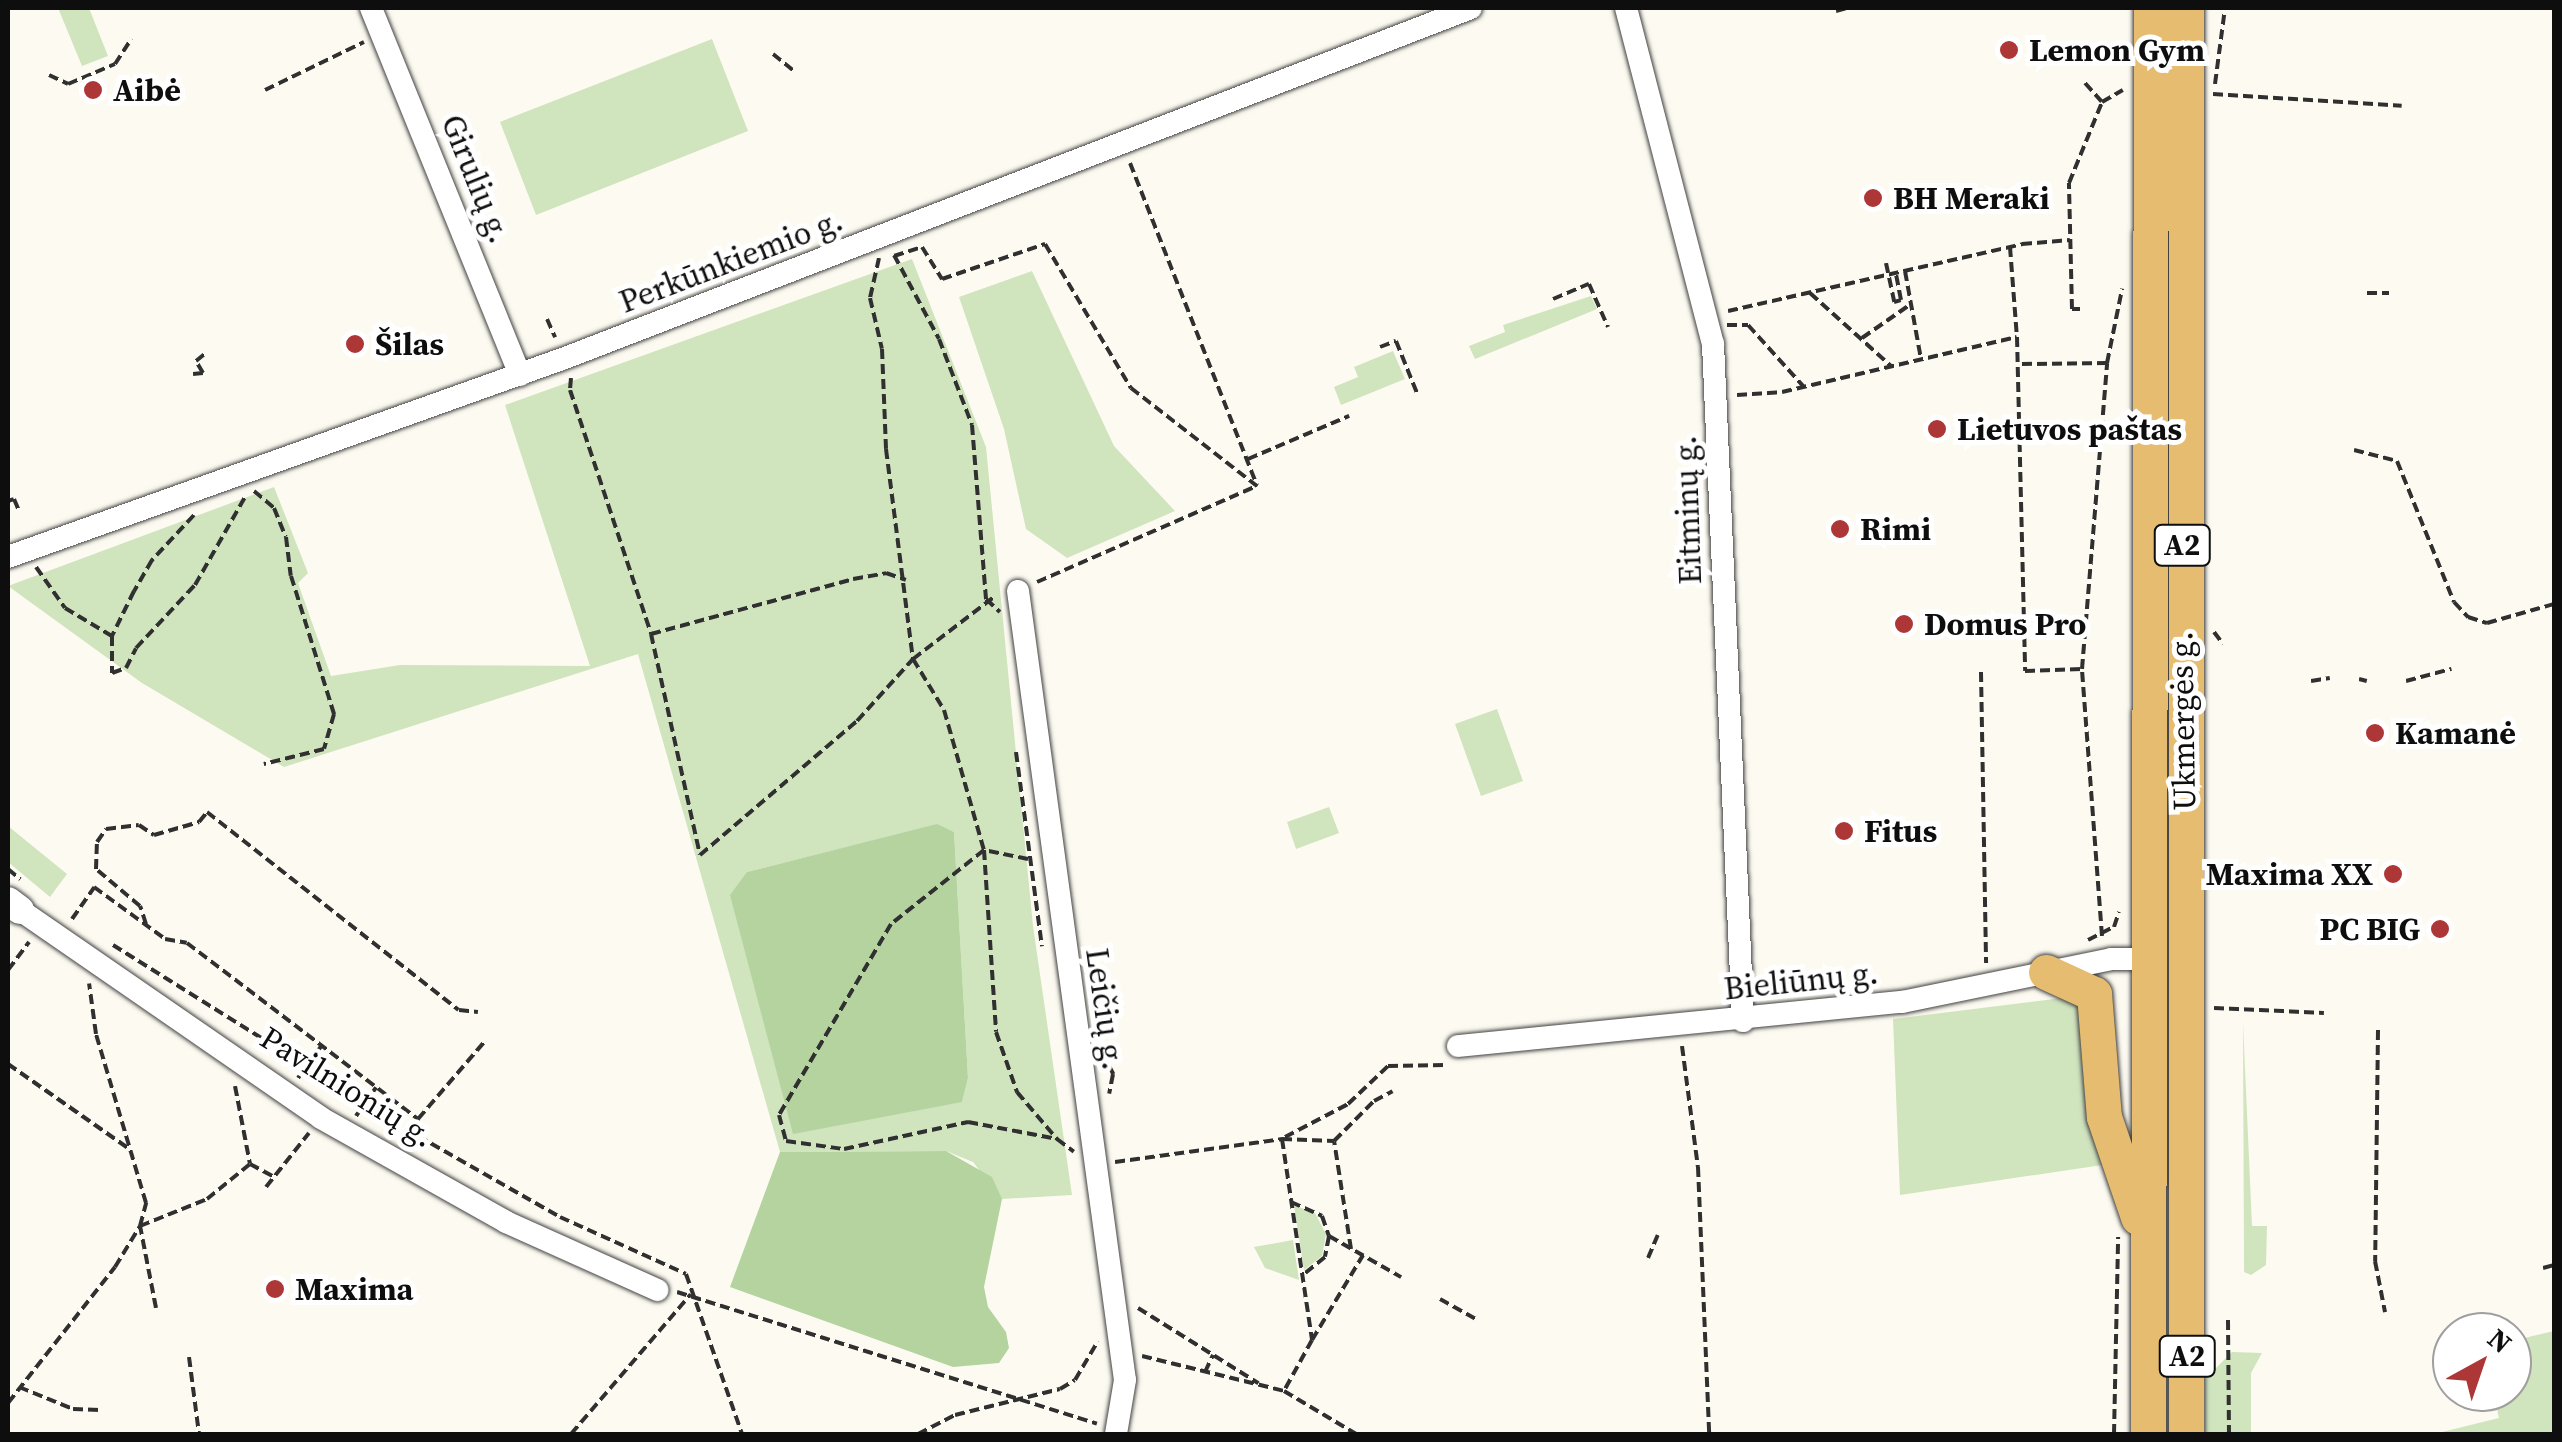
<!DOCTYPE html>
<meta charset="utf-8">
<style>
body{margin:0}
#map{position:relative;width:2562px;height:1442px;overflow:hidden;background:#fdfbf1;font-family:"Source Serif 4",serif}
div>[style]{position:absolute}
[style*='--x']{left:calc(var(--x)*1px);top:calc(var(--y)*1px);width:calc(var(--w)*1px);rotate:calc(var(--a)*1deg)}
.green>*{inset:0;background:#d0e4be}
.forest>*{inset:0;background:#b4d39f}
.path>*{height:4px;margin-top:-2px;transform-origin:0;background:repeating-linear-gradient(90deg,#303030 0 10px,transparent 0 15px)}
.roads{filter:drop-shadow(0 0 2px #414141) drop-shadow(0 0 2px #414141)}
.minor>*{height:22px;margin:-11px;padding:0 11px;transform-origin:11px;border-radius:11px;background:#fff}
.tertiary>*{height:28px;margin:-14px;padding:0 14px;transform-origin:14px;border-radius:14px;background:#fff}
.trunk>*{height:35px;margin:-17.5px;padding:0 17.5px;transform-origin:17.5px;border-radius:17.5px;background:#e6bc70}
.path-bridge>*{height:4px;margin-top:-2px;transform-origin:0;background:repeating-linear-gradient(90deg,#303030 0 10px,transparent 0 15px)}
.dots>*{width:28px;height:28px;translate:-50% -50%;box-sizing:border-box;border:5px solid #fff;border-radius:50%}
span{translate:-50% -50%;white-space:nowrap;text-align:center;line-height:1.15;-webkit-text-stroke:10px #fff;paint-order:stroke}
.shield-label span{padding:2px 8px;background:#fff;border:2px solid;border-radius:8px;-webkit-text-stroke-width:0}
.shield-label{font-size:30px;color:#0e0e0e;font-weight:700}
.poi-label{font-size:32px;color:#0e0e0e;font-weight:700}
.left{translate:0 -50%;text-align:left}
.right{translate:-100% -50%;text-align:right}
.street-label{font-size:32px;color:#0e0e0e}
.frame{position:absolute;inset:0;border:10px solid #0e0e0e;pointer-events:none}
.north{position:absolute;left:2432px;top:1312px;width:100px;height:100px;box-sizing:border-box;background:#fff;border:2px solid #9f9f9f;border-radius:50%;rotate:40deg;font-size:28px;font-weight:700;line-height:40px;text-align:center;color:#0e0e0e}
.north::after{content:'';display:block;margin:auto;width:35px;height:45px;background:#ad3736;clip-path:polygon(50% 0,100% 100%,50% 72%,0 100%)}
</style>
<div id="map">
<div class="green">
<div style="clip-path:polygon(58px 8px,89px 8px,108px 56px,82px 66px)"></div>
<div style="clip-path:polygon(712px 39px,748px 131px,536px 215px,500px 122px)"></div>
<div style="clip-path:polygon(evenodd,912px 259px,986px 447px,1033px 926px,1072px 1195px,1002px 1199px,973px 1162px,946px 1151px,780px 1152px,638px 654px,284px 767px,142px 683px,8px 586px,274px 487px,308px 573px,298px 583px,331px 676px,400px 665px,590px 666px,505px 405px,912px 259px,936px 825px,954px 832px,968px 1078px,962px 1102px,747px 872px,936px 825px)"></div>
<div style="clip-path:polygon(1032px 271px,1114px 446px,1175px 511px,1067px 558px,1026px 529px,1004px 429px,959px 297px)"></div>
<div style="clip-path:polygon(1591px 296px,1597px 309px,1475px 359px,1469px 346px,1505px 332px,1503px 325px)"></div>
<div style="clip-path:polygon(1393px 351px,1405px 379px,1341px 405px,1334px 387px,1358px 377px,1354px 367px)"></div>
<div style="clip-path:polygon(1497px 709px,1523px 781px,1481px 796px,1455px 724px)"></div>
<div style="clip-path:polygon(1329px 807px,1339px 833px,1296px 849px,1287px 822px)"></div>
<div style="clip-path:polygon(8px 826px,67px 874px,50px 897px,8px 862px)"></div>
<div style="clip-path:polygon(2070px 997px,2078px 1004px,2109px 1164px,1900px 1195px,1893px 1019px)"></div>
<div style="clip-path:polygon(2243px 1023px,2252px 1226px,2267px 1226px,2266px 1265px,2251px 1275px,2244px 1272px)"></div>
<div style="clip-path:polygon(1294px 1205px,1315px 1213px,1326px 1234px,1322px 1256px,1304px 1270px)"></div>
<div style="clip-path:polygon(1293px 1240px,1299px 1280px,1265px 1268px,1254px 1247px)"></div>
<div style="clip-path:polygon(2554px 1331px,2554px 1434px,2434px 1434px,2499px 1418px,2495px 1400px,2487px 1401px,2485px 1392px,2512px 1392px,2512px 1341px)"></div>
<div style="clip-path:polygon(2232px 1352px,2262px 1353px,2251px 1373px,2251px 1434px,2205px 1434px,2205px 1379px)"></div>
</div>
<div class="forest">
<div style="clip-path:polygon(937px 824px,954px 832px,968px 1078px,962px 1102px,793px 1134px,730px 895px,747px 872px)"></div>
<div style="clip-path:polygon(946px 1151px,992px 1177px,1002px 1199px,984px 1287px,988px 1307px,1006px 1332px,1009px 1348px,999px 1363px,953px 1367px,730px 1287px,780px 1152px)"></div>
</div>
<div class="path">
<div style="--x:1836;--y:11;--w:11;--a:-15"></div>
<div style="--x:773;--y:54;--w:27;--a:39"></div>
<div style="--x:49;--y:75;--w:21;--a:25"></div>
<div style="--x:68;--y:84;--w:51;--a:-23.1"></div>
<div style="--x:115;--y:64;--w:30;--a:-57"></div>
<div style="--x:2085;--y:83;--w:25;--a:48"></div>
<div style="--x:2215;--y:84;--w:77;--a:-82.5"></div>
<div style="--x:265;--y:90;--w:110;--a:-25.9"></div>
<div style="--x:2213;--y:94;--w:189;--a:3.6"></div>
<div style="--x:1130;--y:163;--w:346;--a:68.5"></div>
<div style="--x:2010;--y:247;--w:90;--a:85.6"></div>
<div style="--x:894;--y:255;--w:95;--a:61.8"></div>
<div style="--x:939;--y:339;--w:92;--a:69"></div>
<div style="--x:972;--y:425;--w:175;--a:85.4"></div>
<div style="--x:986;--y:599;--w:19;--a:43"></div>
<div style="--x:894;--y:256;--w:29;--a:-18"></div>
<div style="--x:922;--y:247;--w:38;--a:58"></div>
<div style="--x:942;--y:279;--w:109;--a:-18.8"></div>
<div style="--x:1045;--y:244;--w:168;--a:59.2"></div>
<div style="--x:1131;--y:388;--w:160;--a:37.9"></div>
<div style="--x:879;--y:258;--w:41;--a:102.7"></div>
<div style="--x:870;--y:298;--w:52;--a:76.8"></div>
<div style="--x:882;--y:349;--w:100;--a:87.7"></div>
<div style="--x:886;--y:449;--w:212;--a:82.7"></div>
<div style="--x:913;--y:659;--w:60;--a:58.7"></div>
<div style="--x:944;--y:710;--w:146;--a:74.1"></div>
<div style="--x:984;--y:850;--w:182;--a:86.2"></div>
<div style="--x:996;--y:1032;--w:64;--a:70.7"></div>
<div style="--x:1017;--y:1092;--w:62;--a:49.6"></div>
<div style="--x:1905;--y:271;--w:89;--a:79.7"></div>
<div style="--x:1810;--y:293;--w:109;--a:42"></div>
<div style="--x:2367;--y:293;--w:22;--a:0"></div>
<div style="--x:1553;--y:299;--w:39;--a:-23"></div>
<div style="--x:1589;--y:284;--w:47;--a:66.2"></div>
<div style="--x:2080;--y:309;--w:8;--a:180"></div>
<div style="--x:2072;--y:309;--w:126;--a:-91.4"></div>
<div style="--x:2069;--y:183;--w:87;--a:-67.8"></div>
<div style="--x:2102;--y:102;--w:24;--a:-30"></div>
<div style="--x:1728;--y:311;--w:302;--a:-12.8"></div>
<div style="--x:2022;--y:244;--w:48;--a:-4.8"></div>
<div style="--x:547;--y:319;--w:20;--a:66"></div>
<div style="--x:1727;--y:325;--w:21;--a:0"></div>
<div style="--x:1748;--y:325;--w:84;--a:47.9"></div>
<div style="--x:1862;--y:338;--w:60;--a:-34.8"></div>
<div style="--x:1380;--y:347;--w:17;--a:-21"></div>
<div style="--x:1396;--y:341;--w:56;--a:68"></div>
<div style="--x:2022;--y:364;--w:85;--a:-0.7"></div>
<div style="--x:193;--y:374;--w:10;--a:-6"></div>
<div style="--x:203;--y:373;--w:14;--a:-120"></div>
<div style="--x:196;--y:361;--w:13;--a:-39"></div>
<div style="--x:571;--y:378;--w:12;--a:95"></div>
<div style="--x:570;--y:390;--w:257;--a:71.6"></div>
<div style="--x:651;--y:634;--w:226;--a:77.5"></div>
<div style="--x:1737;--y:395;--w:45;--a:-3.8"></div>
<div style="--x:1782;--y:392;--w:241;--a:-13.2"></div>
<div style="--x:2017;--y:337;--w:334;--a:88.6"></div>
<div style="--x:2025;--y:671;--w:57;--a:-2"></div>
<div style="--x:2354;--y:450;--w:44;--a:14.3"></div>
<div style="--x:2397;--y:461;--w:152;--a:68"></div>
<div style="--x:2454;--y:602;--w:21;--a:47"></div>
<div style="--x:2468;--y:617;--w:20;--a:18"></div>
<div style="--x:2487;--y:623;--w:70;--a:-15.8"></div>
<div style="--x:1248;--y:459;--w:110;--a:-23.1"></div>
<div style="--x:254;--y:491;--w:26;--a:40"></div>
<div style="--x:274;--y:508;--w:31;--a:68"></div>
<div style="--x:286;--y:537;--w:39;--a:83"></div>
<div style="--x:291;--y:576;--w:145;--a:72.7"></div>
<div style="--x:334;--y:714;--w:36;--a:106"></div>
<div style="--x:324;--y:749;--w:62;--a:166"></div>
<div style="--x:8;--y:501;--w:6;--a:-18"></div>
<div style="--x:14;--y:499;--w:13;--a:67"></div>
<div style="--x:194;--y:515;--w:62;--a:133"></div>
<div style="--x:152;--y:560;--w:36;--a:120"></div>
<div style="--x:134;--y:591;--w:50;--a:116.1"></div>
<div style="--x:112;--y:636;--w:37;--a:90"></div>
<div style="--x:112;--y:673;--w:15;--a:-20"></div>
<div style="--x:126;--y:668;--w:22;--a:-63"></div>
<div style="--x:136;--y:648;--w:86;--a:-46.9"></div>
<div style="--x:195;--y:585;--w:101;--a:-60.4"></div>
<div style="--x:36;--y:567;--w:50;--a:54.7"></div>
<div style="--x:65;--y:608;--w:55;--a:30.8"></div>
<div style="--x:1037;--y:582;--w:240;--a:-23.6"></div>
<div style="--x:2214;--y:632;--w:15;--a:53"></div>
<div style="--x:651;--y:634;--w:209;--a:-15.2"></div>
<div style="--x:853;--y:579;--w:34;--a:-10"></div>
<div style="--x:886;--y:573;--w:21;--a:19"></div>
<div style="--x:1981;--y:672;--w:291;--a:89"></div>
<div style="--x:2359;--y:679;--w:8;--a:14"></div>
<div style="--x:2311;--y:681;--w:19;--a:-9"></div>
<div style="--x:2406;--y:681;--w:47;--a:-14.9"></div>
<div style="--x:1016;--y:752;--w:196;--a:82.4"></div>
<div style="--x:700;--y:855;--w:206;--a:-40.5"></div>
<div style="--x:857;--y:721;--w:84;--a:-47.9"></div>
<div style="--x:913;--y:659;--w:103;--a:-37.5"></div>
<div style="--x:1028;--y:859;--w:45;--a:-168.4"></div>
<div style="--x:984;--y:850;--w:119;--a:141.5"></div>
<div style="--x:891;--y:924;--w:221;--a:120.4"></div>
<div style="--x:779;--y:1115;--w:27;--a:75"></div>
<div style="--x:786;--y:1141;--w:59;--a:7.9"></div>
<div style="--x:844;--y:1149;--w:127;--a:-12.3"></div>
<div style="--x:968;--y:1122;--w:91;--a:10.8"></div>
<div style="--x:1057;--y:1139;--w:21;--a:37"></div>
<div style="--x:8;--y:869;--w:16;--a:40"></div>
<div style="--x:72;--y:919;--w:39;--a:-55"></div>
<div style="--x:94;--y:887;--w:88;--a:36.2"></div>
<div style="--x:165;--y:939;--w:22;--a:10"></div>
<div style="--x:187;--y:943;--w:290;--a:37.3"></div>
<div style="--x:418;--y:1119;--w:17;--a:90"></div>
<div style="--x:418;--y:1136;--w:163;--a:29.7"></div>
<div style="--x:560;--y:1217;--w:138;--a:24.3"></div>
<div style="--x:686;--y:1274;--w:170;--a:70.7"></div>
<div style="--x:146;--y:924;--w:19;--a:-108"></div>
<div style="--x:140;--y:906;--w:57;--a:-139.9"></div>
<div style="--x:96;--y:869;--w:27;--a:-88"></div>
<div style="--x:97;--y:842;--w:16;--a:-55"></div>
<div style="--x:106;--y:829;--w:33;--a:-7"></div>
<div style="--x:139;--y:825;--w:18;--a:34"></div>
<div style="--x:154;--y:835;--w:47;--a:-16.1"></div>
<div style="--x:199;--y:822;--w:13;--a:-51"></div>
<div style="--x:207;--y:812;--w:320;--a:38.2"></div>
<div style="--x:459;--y:1010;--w:19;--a:6"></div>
<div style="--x:2102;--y:936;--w:268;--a:-94.3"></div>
<div style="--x:2082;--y:669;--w:307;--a:-85.3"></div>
<div style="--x:2107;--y:363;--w:76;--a:-78.5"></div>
<div style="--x:2088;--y:940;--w:29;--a:-27"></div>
<div style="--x:2114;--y:927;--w:16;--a:-72"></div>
<div style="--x:113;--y:945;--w:360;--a:32.1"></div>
<div style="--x:8;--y:970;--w:35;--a:-53"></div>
<div style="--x:2214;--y:1008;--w:110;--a:2.6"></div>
<div style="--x:2378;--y:1030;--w:231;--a:90.7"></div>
<div style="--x:2375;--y:1261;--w:52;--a:78.9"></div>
<div style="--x:1682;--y:1046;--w:122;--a:82.5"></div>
<div style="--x:1698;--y:1167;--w:267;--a:87.6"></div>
<div style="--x:1102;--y:1052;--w:25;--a:63"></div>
<div style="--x:1113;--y:1074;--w:20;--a:101"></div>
<div style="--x:8;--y:1064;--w:146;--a:35"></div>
<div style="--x:298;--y:1078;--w:41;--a:-54"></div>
<div style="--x:235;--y:1086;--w:79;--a:79.1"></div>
<div style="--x:250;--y:1164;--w:27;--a:28"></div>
<div style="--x:356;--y:1116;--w:35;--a:-55"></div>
<div style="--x:418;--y:1119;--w:104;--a:-49.3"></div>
<div style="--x:1285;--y:1137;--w:71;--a:-27.6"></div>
<div style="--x:1348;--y:1104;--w:55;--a:-43.5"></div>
<div style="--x:1388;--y:1066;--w:58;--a:-1"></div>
<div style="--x:1282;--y:1139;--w:203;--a:81.5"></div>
<div style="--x:1312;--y:1340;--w:58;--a:118.8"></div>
<div style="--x:1115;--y:1162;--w:169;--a:-7.8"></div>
<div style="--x:1282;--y:1139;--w:52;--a:2.2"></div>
<div style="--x:266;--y:1187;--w:69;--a:-51.5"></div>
<div style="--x:1291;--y:1202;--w:34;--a:24"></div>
<div style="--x:1322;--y:1216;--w:21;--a:71"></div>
<div style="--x:1329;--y:1236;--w:21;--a:101"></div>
<div style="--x:1325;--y:1257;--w:27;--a:141"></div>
<div style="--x:1329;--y:1236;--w:83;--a:29.7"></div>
<div style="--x:1351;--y:1249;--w:109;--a:-98.9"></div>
<div style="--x:1334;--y:1141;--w:57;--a:-45"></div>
<div style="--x:1374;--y:1101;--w:21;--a:-28"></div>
<div style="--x:1648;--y:1258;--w:25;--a:-67"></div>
<div style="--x:2543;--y:1268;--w:11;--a:-15"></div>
<div style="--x:677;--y:1292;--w:440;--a:17.4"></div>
<div style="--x:1440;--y:1299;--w:41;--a:29.1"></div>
<div style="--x:156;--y:1308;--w:84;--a:-101"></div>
<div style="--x:140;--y:1226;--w:72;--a:-21.9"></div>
<div style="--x:207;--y:1199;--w:55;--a:-39.1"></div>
<div style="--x:1138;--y:1308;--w:142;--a:32"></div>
<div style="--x:2228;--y:1320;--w:114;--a:89.5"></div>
<div style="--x:1312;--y:1340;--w:99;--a:-59"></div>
<div style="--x:1142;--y:1356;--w:146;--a:13.8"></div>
<div style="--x:1284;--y:1391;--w:84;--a:30.8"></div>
<div style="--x:189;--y:1357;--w:78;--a:82.6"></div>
<div style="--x:1205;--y:1372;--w:19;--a:-65"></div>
<div style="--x:19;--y:1387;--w:58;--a:22.2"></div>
<div style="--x:73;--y:1409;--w:27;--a:2"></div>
<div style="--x:8;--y:1403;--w:173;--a:-51.8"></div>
<div style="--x:115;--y:1267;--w:48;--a:-58.6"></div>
<div style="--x:140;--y:1226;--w:24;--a:-75"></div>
<div style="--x:146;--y:1203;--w:176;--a:-106.5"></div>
<div style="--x:96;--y:1034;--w:51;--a:-97.8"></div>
<div style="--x:571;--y:1434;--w:184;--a:-49.4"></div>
<div style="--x:918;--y:1434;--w:42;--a:-27.2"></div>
<div style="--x:955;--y:1415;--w:108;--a:-13.9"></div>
<div style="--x:1060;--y:1389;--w:17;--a:-31"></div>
<div style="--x:1075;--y:1380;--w:45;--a:-59.5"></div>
<div style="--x:2114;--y:1434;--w:197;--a:-88.8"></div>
</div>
<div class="roads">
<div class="minor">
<div style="--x:371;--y:8;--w:396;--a:67.9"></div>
<div style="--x:1626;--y:8;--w:347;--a:75.5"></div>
<div style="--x:1713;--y:344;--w:678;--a:87.46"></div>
<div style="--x:8;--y:557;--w:591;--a:-19.66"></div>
<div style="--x:565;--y:358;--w:971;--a:-21.12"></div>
<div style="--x:1018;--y:591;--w:796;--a:82.28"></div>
<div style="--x:1125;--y:1380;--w:55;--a:99.5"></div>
<div style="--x:20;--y:910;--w:366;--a:34.6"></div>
<div style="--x:321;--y:1118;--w:212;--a:29.3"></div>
<div style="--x:506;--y:1222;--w:166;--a:24.2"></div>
<div style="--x:1458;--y:1046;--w:446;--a:-5.7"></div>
<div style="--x:1902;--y:1002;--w:213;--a:-11.6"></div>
<div style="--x:2111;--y:959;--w:36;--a:0"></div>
</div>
<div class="tertiary">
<div style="--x:8;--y:901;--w:15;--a:37"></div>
</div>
<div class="trunk">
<div style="--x:2186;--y:8;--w:1426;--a:90"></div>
<div style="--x:2046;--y:972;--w:53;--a:24.6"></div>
<div style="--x:2094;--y:994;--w:123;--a:85.4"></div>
<div style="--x:2104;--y:1117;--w:106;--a:71.2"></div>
<div style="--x:2148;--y:1434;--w:1426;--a:-89.88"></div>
</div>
</div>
<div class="path-bridge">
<div style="--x:1886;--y:263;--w:40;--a:78"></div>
<div style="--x:1894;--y:302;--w:7;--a:-16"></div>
<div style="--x:1901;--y:300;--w:26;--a:-101"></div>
</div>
<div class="dots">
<div style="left:2009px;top:50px;background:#ad3736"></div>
<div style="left:93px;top:90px;background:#ad3736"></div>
<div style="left:1873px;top:198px;background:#ad3736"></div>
<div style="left:355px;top:344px;background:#ad3736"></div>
<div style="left:1937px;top:429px;background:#ad3736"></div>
<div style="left:1840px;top:529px;background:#ad3736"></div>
<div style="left:1904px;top:624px;background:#ad3736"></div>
<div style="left:2375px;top:733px;background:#ad3736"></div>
<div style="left:1844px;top:831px;background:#ad3736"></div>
<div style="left:2393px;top:874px;background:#ad3736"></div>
<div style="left:2440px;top:929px;background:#ad3736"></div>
<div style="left:275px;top:1289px;background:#ad3736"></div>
</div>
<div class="shield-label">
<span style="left:2182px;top:545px">A2</span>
<span style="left:2187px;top:1356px">A2</span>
</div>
<div class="poi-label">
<span class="left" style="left:2029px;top:50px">Lemon Gym</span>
<span class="left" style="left:113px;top:90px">Aibė</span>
<span class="left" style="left:1893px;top:198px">BH Meraki</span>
<span class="left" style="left:375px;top:344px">Šilas</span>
<span class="left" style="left:1957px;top:429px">Lietuvos paštas</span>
<span class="left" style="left:1860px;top:529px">Rimi</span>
<span class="left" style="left:1924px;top:624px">Domus Pro</span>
<span class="left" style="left:2395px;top:733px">Kamanė</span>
<span class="left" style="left:1864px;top:831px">Fitus</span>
<span class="right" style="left:2373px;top:874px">Maxima XX</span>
<span class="right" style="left:2420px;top:929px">PC BIG</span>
<span class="left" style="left:295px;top:1289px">Maxima</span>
</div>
<div class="street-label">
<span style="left:476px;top:179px;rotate:68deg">Girulių g.</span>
<span style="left:731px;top:261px;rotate:-21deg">Perkūnkiemio g.</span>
<span style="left:1688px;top:510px;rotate:-92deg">Eitminų g.</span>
<span style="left:2183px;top:721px;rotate:-91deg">Ukmergės g.</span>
<span style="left:1801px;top:981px;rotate:-6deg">Bieliūnų g.</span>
<span style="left:1105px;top:1009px;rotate:82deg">Leičių g.</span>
<span style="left:347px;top:1087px;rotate:32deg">Pavilnionių g.</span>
</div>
<div class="frame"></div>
<div class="north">N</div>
</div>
